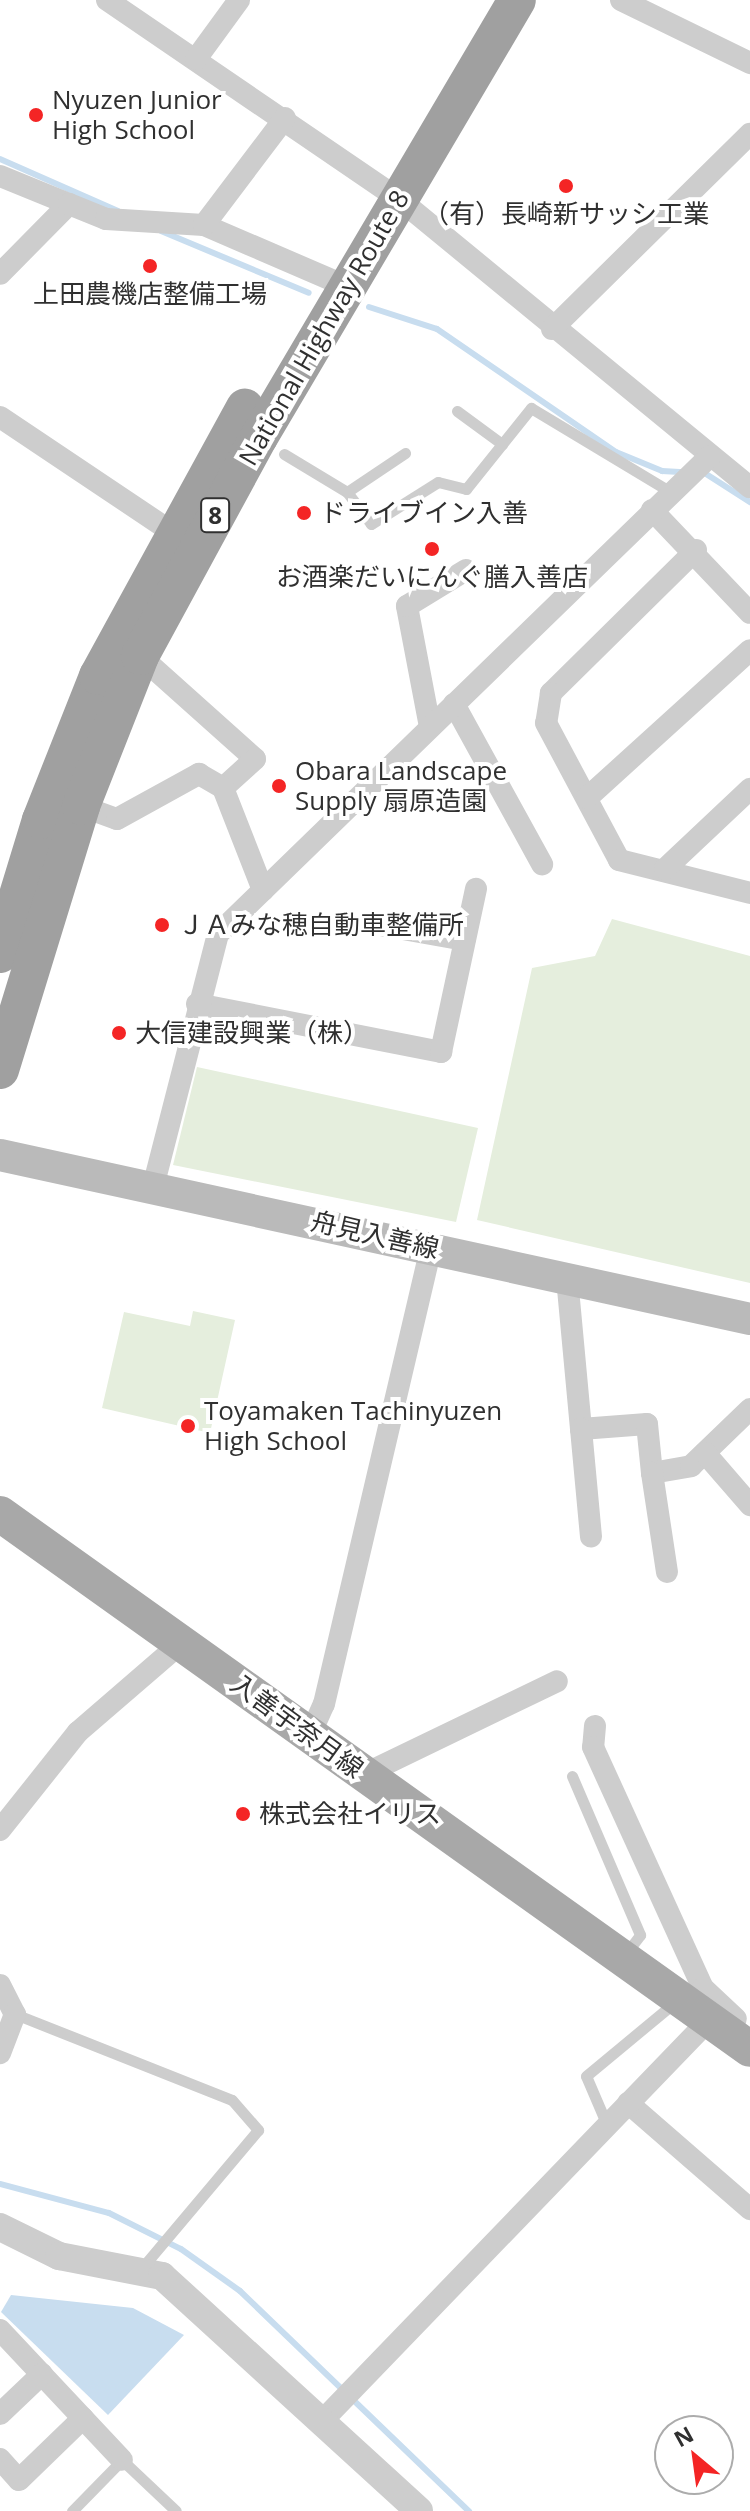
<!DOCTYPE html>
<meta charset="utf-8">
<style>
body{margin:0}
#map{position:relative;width:750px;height:2511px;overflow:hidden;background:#fff;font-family:"Open Sans","Noto Sans JP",sans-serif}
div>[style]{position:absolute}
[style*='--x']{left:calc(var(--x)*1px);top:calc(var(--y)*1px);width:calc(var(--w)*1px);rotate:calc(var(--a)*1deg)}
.green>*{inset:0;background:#e5eedd}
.water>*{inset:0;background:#c8ddef}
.stream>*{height:6px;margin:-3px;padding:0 3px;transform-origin:3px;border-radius:3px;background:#c8ddef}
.service>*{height:11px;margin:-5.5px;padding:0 5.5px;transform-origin:5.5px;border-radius:5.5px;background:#cdcdcd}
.minor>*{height:22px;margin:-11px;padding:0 11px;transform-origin:11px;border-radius:11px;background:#cdcdcd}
.tertiary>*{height:28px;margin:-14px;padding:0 14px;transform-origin:14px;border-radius:14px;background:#cdcdcd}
.secondary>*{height:32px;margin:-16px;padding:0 16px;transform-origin:16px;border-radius:16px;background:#bababa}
.primary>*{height:36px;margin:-18px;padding:0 18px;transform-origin:18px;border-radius:18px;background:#a8a8a8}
.trunk>*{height:38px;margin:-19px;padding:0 19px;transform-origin:19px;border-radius:19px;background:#a0a0a0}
.dots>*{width:22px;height:22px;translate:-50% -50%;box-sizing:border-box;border:4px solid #fff;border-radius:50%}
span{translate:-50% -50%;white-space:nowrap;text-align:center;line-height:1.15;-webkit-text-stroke:8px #fff;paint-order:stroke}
.shield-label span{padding:2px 6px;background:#fff;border:2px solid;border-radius:6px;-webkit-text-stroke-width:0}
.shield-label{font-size:24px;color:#303030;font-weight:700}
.poi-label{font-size:26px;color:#303030}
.left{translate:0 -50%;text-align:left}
.street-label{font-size:26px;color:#303030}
.north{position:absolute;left:654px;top:2415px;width:80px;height:80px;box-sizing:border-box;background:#fff;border:2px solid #acacac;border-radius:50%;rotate:331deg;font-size:22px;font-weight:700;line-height:32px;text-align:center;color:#303030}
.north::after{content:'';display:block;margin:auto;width:28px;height:36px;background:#f42525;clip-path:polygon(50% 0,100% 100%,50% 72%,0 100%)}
</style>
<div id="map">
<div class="green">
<div style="clip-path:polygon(612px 919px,750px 956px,750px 1283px,477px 1220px,532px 968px,595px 956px)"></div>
<div style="clip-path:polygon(197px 1067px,478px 1128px,456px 1222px,173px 1165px)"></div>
<div style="clip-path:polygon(193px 1311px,235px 1320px,210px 1433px,102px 1408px,124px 1312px,190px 1326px)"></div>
</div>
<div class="water">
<div style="clip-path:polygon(11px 2295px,133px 2308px,184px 2335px,108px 2415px,1px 2312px)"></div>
</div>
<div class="stream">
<div style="--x:0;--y:159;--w:129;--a:23.8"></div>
<div style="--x:161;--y:231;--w:160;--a:22.7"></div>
<div style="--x:369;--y:307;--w:71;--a:17.9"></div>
<div style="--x:437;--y:329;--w:217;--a:34.5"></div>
<div style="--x:616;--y:452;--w:50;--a:22.4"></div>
<div style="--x:662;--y:471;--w:22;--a:3"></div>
<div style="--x:703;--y:472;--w:56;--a:32.6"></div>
<div style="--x:0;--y:2184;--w:113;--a:14.9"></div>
<div style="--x:109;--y:2213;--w:80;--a:26.6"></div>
<div style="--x:181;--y:2249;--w:72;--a:35.4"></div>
<div style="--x:240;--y:2291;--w:318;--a:43.9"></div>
</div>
<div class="service">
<div style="--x:457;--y:411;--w:56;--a:36.3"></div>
<div style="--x:284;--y:454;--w:74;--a:31.1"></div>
<div style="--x:347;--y:492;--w:70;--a:-33.9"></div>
<div style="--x:347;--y:492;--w:40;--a:53"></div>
<div style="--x:371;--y:524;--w:79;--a:-32.1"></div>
<div style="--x:438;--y:482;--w:29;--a:14"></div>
<div style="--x:466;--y:489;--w:104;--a:-51.3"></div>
<div style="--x:531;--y:408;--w:161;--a:31"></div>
<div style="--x:572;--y:1776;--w:173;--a:66.8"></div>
<div style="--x:640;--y:1935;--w:25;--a:127"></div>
<div style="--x:15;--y:2014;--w:233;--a:21.6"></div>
<div style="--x:232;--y:2100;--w:40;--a:49"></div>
<div style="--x:258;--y:2130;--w:183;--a:130.1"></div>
<div style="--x:607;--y:2125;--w:53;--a:-113.2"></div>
<div style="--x:586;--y:2076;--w:114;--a:-39.7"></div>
<div style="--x:72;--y:2511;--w:71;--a:-45.6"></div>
<div style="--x:122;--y:2460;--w:74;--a:43.4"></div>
</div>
<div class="minor">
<div style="--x:107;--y:0;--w:353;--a:34.3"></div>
<div style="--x:399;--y:199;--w:454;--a:39.4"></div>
<div style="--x:621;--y:0;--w:144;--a:26"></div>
<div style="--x:196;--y:59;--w:73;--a:-53.9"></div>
<div style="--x:0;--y:176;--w:74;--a:22.1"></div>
<div style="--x:69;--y:204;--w:98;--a:134.6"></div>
<div style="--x:69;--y:204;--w:40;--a:22"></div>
<div style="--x:106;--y:219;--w:98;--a:3.5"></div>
<div style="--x:204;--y:225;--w:157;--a:23.3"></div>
<div style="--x:204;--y:225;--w:134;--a:-52.9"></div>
<div style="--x:552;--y:329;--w:278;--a:-44.6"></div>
<div style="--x:0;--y:417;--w:223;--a:33.8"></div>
<div style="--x:652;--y:510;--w:142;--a:46.4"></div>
<div style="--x:696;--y:550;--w:204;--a:135.4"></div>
<div style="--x:551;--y:693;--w:30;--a:99"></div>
<div style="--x:546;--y:723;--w:155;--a:61.9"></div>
<div style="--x:619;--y:860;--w:135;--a:14.1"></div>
<div style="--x:140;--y:656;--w:154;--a:41.8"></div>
<div style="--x:255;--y:759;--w:43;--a:137.8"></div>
<div style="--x:223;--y:788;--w:110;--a:68.6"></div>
<div style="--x:454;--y:704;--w:183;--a:61.2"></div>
<div style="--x:430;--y:727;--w:123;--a:-100.8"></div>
<div style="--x:407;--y:606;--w:69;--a:-31.4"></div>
<div style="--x:587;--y:798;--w:220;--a:-42.2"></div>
<div style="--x:81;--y:806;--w:38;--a:20"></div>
<div style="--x:117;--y:819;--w:94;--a:-28.8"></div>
<div style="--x:199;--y:774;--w:28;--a:30"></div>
<div style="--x:665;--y:869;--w:117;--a:-43.3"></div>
<div style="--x:369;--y:923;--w:97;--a:10"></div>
<div style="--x:197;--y:1004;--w:249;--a:11.1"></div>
<div style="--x:441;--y:1052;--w:167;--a:-77.9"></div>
<div style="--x:153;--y:1187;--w:261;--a:-75.6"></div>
<div style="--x:218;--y:934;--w:686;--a:-44.17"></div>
<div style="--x:567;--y:1278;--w:152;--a:84.7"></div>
<div style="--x:581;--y:1429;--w:66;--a:-4.3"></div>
<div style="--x:647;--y:1424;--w:49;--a:84.2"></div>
<div style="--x:652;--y:1473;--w:40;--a:-10"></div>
<div style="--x:691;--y:1466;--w:82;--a:-44"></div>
<div style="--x:581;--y:1429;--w:108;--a:84.7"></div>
<div style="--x:705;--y:1453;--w:69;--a:49.1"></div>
<div style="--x:652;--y:1473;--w:100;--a:81.4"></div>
<div style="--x:595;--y:1726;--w:21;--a:95"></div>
<div style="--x:593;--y:1747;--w:265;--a:65.5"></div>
<div style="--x:703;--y:1988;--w:45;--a:43.2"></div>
<div style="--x:310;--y:1735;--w:34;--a:-66"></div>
<div style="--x:324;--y:1704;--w:469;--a:-76.8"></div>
<div style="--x:365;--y:1774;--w:213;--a:-25.8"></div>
<div style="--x:0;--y:1830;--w:125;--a:-51.5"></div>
<div style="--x:78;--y:1732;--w:136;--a:-40.8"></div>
<div style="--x:0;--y:1985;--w:33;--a:63"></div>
<div style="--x:15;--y:2014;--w:42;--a:111"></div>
<div style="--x:628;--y:2103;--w:162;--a:41"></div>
<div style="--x:0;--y:2330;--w:178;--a:46.8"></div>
<div style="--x:0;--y:2414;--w:58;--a:-43.6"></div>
<div style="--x:324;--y:2419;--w:554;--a:-46.02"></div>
<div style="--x:0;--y:2459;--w:28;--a:48"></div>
<div style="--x:19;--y:2480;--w:89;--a:-44.1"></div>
</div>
<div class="tertiary">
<div style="--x:0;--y:2227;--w:66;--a:26.2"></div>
<div style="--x:59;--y:2256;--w:105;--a:11"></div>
<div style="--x:162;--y:2276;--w:348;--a:42.4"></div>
</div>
<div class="secondary">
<div style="--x:0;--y:1155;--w:768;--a:12.33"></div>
</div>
<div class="primary">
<div style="--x:0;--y:1514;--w:921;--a:35.5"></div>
</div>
<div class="trunk">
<div style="--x:0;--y:954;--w:140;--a:-73"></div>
<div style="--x:41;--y:820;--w:155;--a:-68.4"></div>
<div style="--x:98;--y:676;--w:306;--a:-61.3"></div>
<div style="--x:0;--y:1070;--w:276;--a:-72.9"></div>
<div style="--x:81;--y:806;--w:161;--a:-68.5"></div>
<div style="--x:140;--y:656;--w:249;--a:-61.5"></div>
<div style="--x:259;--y:437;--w:507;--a:-59.44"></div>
</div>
<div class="dots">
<div style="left:36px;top:115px;background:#f42525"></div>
<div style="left:566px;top:186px;background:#f42525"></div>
<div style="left:150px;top:266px;background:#f42525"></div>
<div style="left:304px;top:513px;background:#f42525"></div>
<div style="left:432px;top:549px;background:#f42525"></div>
<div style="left:279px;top:786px;background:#f42525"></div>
<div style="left:162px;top:925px;background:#f42525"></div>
<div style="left:119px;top:1033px;background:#f42525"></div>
<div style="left:188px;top:1426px;background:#f42525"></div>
<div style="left:243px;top:1814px;background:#f42525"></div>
</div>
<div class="shield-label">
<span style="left:215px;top:515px">8</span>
</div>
<div class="poi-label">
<span class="left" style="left:52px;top:115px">Nyuzen Junior<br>High School</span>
<span style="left:566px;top:214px">（有）長崎新サッシ工業</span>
<span style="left:150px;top:294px">上田農機店整備工場</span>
<span class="left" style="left:320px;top:513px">ドライブイン入善</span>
<span style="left:432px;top:577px">お酒楽だいにんぐ膳入善店</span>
<span class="left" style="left:295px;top:786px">Obara Landscape<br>Supply 扇原造園</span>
<span class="left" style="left:178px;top:925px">ＪＡみな穂自動車整備所</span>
<span class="left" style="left:135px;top:1033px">大信建設興業（株）</span>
<span class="left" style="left:204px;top:1426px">Toyamaken Tachinyuzen<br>High School</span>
<span class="left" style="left:259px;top:1814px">株式会社イリス</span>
</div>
<div class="street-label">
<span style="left:324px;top:328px;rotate:-60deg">National Highway Route 8</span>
<span style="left:375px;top:1235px;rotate:13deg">舟見入善線</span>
<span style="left:297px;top:1726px;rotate:36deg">入善宇奈月線</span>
</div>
<div class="north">N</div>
</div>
